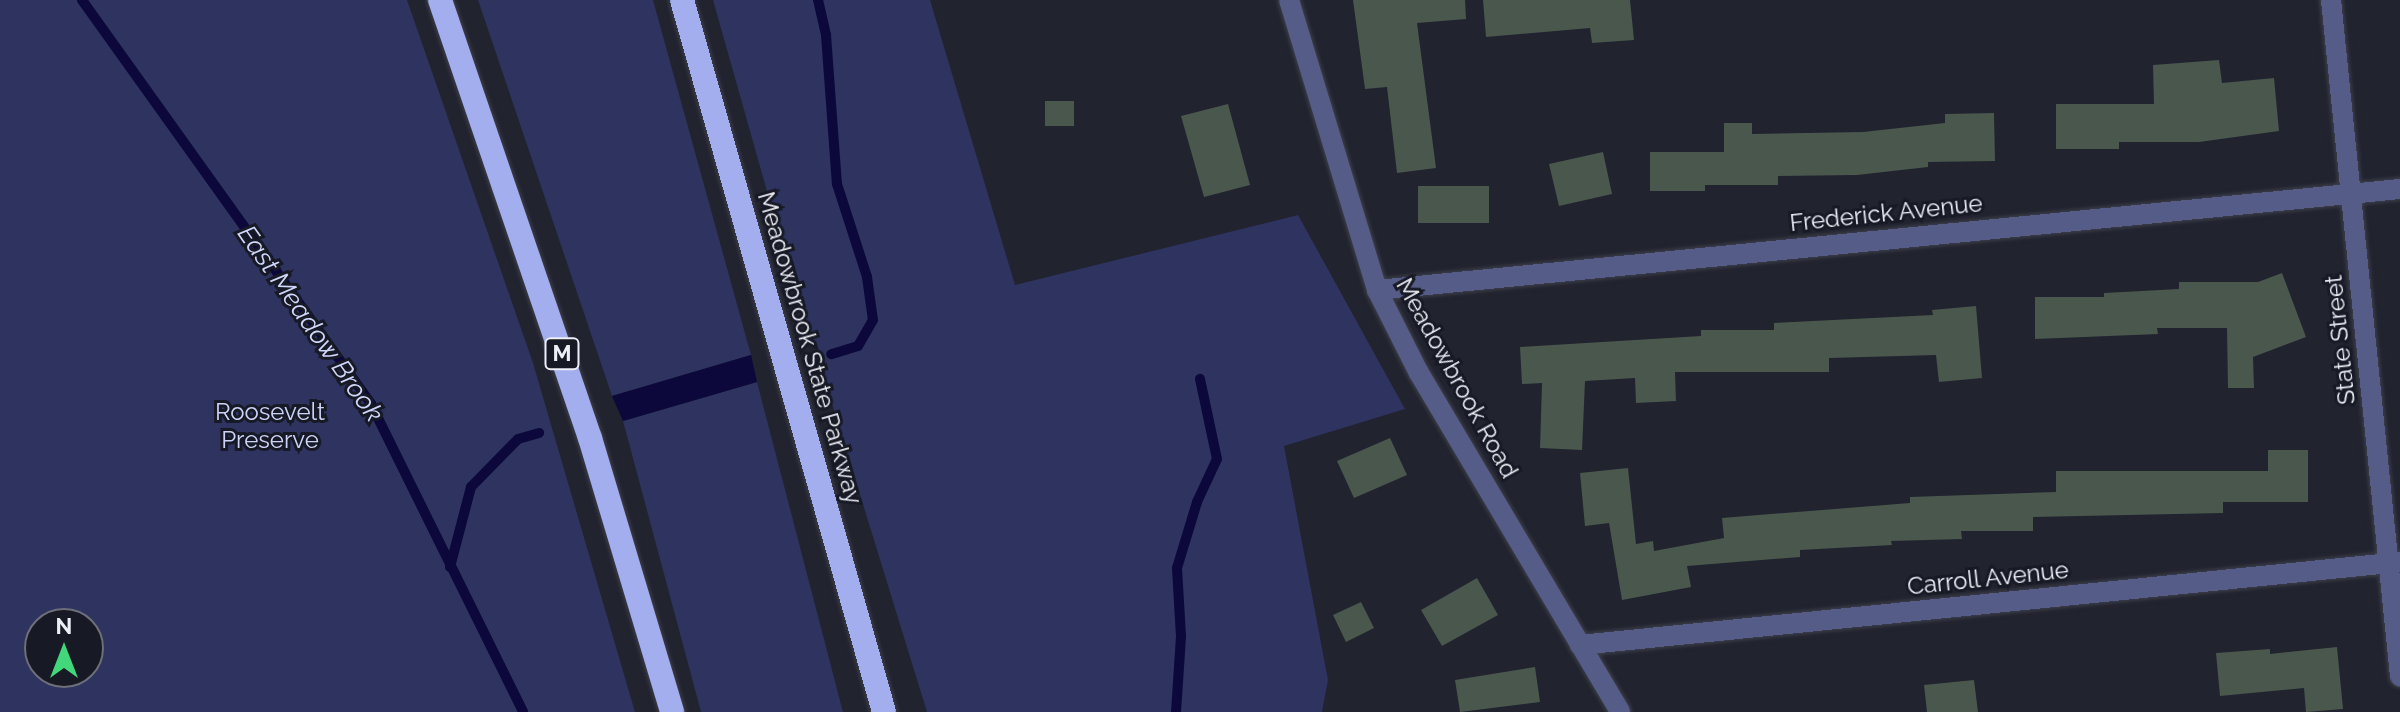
<!DOCTYPE html>
<style>
body{margin:0}
#map{position:relative;width:2400px;height:712px;overflow:hidden;background:#21232f;font-family:Raleway,sans-serif}
div>[style]{position:absolute}
[style*='--x']{left:calc(var(--x)*1px);top:calc(var(--y)*1px);width:calc(var(--w)*1px);rotate:calc(var(--a)*1deg)}
.green>*{inset:0;background:#2e335f}
.water>*{inset:0;background:#0c083c}
.stream>*{height:10px;margin:-5px;padding:0 5px;transform-origin:5px;border-radius:5px;background:#0c083c}
.building>*{inset:0;background:#4a574d}
.roads{filter:drop-shadow(0 0 2px #3e404b) drop-shadow(0 0 2px #3e404b)}
.minor>*{height:20px;margin:-10px;padding:0 10px;transform-origin:10px;border-radius:10px;background:#555c87}
.tertiary>*{height:20px;margin:-10px;padding:0 10px;transform-origin:10px;border-radius:10px;background:#555c87}
.motorway>*{height:24px;margin:-12px;padding:0 12px;transform-origin:12px;border-radius:12px;background:#a3aeef}
span{translate:-50% -50%;white-space:nowrap;text-align:center;line-height:1.15;-webkit-text-stroke:6px #171a25;paint-order:stroke}
.shield-label span{padding:2px 6px;background:#171a25;border:2px solid;border-radius:6px;-webkit-text-stroke-width:0}
.shield-label{font-size:22px;color:#edeff7;font-weight:700}
.street-label{font-size:24px;color:#edeff7}
.park-label{font-size:24px;color:#ccd3f7}
.water-label{font-size:26px;color:#d0d7fb;font-style:italic}
.north{position:absolute;left:24px;top:608px;width:80px;height:80px;box-sizing:border-box;background:#171a25;border:2px solid #6d6f79;border-radius:50%;rotate:0deg;font-size:22px;font-weight:700;line-height:32px;text-align:center;color:#edeff7}
.north::after{content:'';display:block;margin:auto;width:28px;height:36px;background:#43d77b;clip-path:polygon(50% 0,100% 100%,50% 72%,0 100%)}
</style>
<div id="map">
<div class="green">
<div style="clip-path:polygon(evenodd,0 0,407px 0,533px 363px,635px 712px,0 712px,0 0,40px 624px,88px 624px,88px 672px,40px 672px,40px 624px)"></div>
<div style="clip-path:polygon(478px 0,653px 0,751px 355px,612px 396px)"></div>
<div style="clip-path:polygon(713px 0,930px 0,1015px 285px,1298px 215px,1405px 409px,1284px 446px,1328px 680px,1322px 712px,927px 712px,772px 209px)"></div>
<div style="clip-path:polygon(757px 382px,843px 712px,701px 712px,623px 421px)"></div>
</div>
<div class="water">
<div style="clip-path:polygon(751px 355px,757px 382px,623px 421px,612px 396px)"></div>
</div>
<div class="stream">
<div style="--x:82;--y:0;--w:497;--a:54.4"></div>
<div style="--x:371;--y:404;--w:343;--a:63.7"></div>
<div style="--x:818;--y:0;--w:36;--a:77"></div>
<div style="--x:826;--y:35;--w:149;--a:85.8"></div>
<div style="--x:837;--y:184;--w:98;--a:72.1"></div>
<div style="--x:867;--y:277;--w:43;--a:82.1"></div>
<div style="--x:873;--y:320;--w:30;--a:120"></div>
<div style="--x:858;--y:346;--w:28;--a:163"></div>
<div style="--x:450;--y:567;--w:83;--a:-75.3"></div>
<div style="--x:471;--y:487;--w:67;--a:-45.6"></div>
<div style="--x:518;--y:439;--w:22;--a:-16"></div>
<div style="--x:1176;--y:712;--w:76;--a:-86.2"></div>
<div style="--x:1181;--y:636;--w:68;--a:-93.4"></div>
<div style="--x:1177;--y:568;--w:69;--a:-73.1"></div>
<div style="--x:1197;--y:502;--w:47;--a:-65.1"></div>
<div style="--x:1217;--y:459;--w:82;--a:-102"></div>
</div>
<div class="building">
<div style="clip-path:polygon(1353px 0,1465px 0,1466px 19px,1417px 23px,1436px 168px,1397px 173px,1387px 87px,1365px 89px)"></div>
<div style="clip-path:polygon(1483px 0,1630px 0,1634px 40px,1592px 43px,1590px 28px,1486px 37px)"></div>
<div style="clip-path:polygon(2219px 60px,2222px 83px,2274px 78px,2279px 131px,2199px 142px,2119px 142px,2119px 149px,2056px 149px,2056px 104px,2154px 104px,2153px 65px)"></div>
<div style="clip-path:polygon(1045px 101px,1074px 101px,1074px 126px,1045px 126px)"></div>
<div style="clip-path:polygon(1228px 104px,1250px 185px,1204px 197px,1181px 116px)"></div>
<div style="clip-path:polygon(1994px 113px,1995px 161px,1928px 162px,1928px 167px,1857px 175px,1778px 176px,1778px 185px,1705px 185px,1705px 191px,1650px 191px,1650px 152px,1724px 152px,1724px 123px,1752px 123px,1752px 134px,1863px 132px,1945px 123px,1945px 114px)"></div>
<div style="clip-path:polygon(1603px 152px,1612px 194px,1559px 206px,1549px 164px)"></div>
<div style="clip-path:polygon(1418px 186px,1489px 186px,1489px 223px,1418px 223px)"></div>
<div style="clip-path:polygon(2282px 273px,2306px 337px,2253px 357px,2254px 388px,2228px 388px,2227px 328px,2157px 328px,2158px 334px,2035px 339px,2035px 297px,2104px 297px,2104px 293px,2179px 289px,2179px 282px,2258px 282px)"></div>
<div style="clip-path:polygon(1976px 306px,1982px 378px,1939px 382px,1936px 355px,1829px 358px,1829px 372px,1675px 372px,1676px 401px,1636px 403px,1635px 378px,1585px 381px,1582px 450px,1540px 448px,1542px 383px,1522px 384px,1520px 347px,1701px 336px,1701px 330px,1774px 330px,1774px 323px,1933px 315px,1932px 310px)"></div>
<div style="clip-path:polygon(1390px 438px,1407px 475px,1354px 498px,1337px 461px)"></div>
<div style="clip-path:polygon(2268px 450px,2308px 450px,2308px 502px,2223px 502px,2223px 513px,2033px 517px,2033px 531px,1961px 531px,1962px 539px,1891px 541px,1892px 545px,1800px 550px,1800px 557px,1687px 566px,1691px 587px,1622px 600px,1609px 523px,1585px 526px,1580px 473px,1628px 468px,1636px 544px,1653px 541px,1654px 551px,1724px 538px,1722px 518px,1910px 503px,1910px 497px,2056px 492px,2056px 471px,2268px 471px)"></div>
<div style="clip-path:polygon(1477px 578px,1498px 615px,1442px 646px,1421px 610px)"></div>
<div style="clip-path:polygon(1361px 602px,1374px 628px,1346px 642px,1333px 615px)"></div>
<div style="clip-path:polygon(2337px 647px,2343px 709px,2306px 712px,2304px 688px,2220px 696px,2216px 653px,2270px 649px,2270px 654px)"></div>
<div style="clip-path:polygon(1535px 667px,1540px 702px,1460px 712px,1455px 680px)"></div>
<div style="clip-path:polygon(1974px 680px,1978px 712px,1927px 712px,1924px 685px)"></div>
</div>
<div class="roads">
<div class="minor">
<div style="--x:2331;--y:0;--w:680;--a:84.17"></div>
<div style="--x:1377;--y:290;--w:1028;--a:-5.64"></div>
<div style="--x:1580;--y:645;--w:824;--a:-5.78"></div>
</div>
<div class="tertiary">
<div style="--x:1289;--y:0;--w:303;--a:73.1"></div>
<div style="--x:1377;--y:290;--w:93;--a:63.2"></div>
<div style="--x:1419;--y:373;--w:394;--a:59.3"></div>
</div>
<div class="motorway">
<div style="--x:440;--y:0;--w:463;--a:71.1"></div>
<div style="--x:590;--y:438;--w:286;--a:73.3"></div>
<div style="--x:682;--y:0;--w:740;--a:74.16"></div>
</div>
</div>
<div class="shield-label">
<span style="left:562px;top:354px">M</span>
</div>
<div class="street-label">
<span style="left:1886px;top:213px;rotate:-6deg">Frederick Avenue</span>
<span style="left:2340px;top:340px;rotate:-96deg">State Street</span>
<span style="left:810px;top:348px;rotate:74deg">Meadowbrook State Parkway</span>
<span style="left:1457px;top:378px;rotate:61deg">Meadowbrook Road</span>
<span style="left:1988px;top:578px;rotate:-6deg">Carroll Avenue</span>
</div>
<div class="park-label">
<span style="left:270px;top:426px">Roosevelt<br>Preserve</span>
</div>
<div class="water-label">
<span style="left:310px;top:324px;rotate:55deg">East Meadow Brook</span>
</div>
<div class="north">N</div>
</div>
